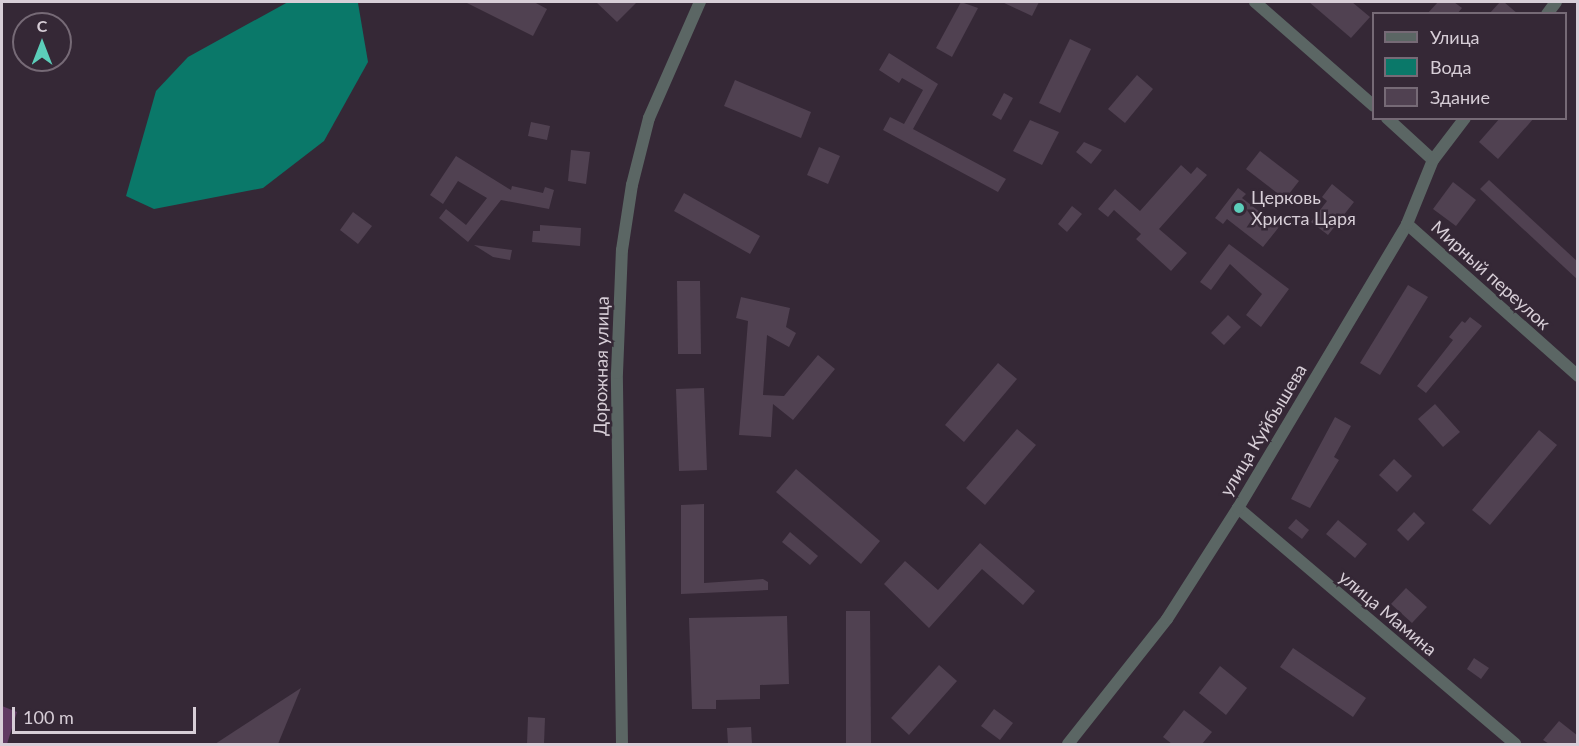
<!DOCTYPE html>
<meta charset="utf-8">
<style>
body{margin:0}
#map{position:relative;width:1579px;height:746px;overflow:hidden;background:#352836;font-family:Lato,sans-serif}
div>[style]{position:absolute}
[style*='--x']{left:calc(var(--x)*1px);top:calc(var(--y)*1px);width:calc(var(--w)*1px);rotate:calc(var(--a)*1deg)}
.green>*{inset:0;background:#603a62}
.water>*{inset:0;background:#0a7869}
.building>*{inset:0;background:#504151}
.minor>*{height:12px;margin:-6px;padding:0 6px;transform-origin:6px;border-radius:6px;background:#5b6664}
.tertiary>*{height:12px;margin:-6px;padding:0 6px;transform-origin:6px;border-radius:6px;background:#5b6664}
.dots>*{width:16px;height:16px;translate:-50% -50%;box-sizing:border-box;border:3px solid #352836;border-radius:50%}
span{translate:-50% -50%;white-space:nowrap;text-align:center;line-height:1.15;-webkit-text-stroke:5px #352836;paint-order:stroke}
.poi-label{font-size:18px;color:#d7ced7}
.left{translate:0 -50%;text-align:left}
.street-label{font-size:18px;color:#d7ced7}
.frame{position:absolute;inset:0;border:3px solid #d7ced7;pointer-events:none}
.legend{position:absolute;left:1372px;top:12px;width:195px;height:108px;box-sizing:border-box;background:#352836;border:2px solid #766a76;margin:0;padding:8px 10px;list-style:none;font-size:18px;color:#d7ced7}
.legend li{display:flex;align-items:center;gap:12px;height:30px}
.legend b{width:30px;border:2px solid #766a76}
.north{position:absolute;left:12px;top:12px;width:60px;height:60px;box-sizing:border-box;background:#352836;border:2px solid #766a76;border-radius:50%;rotate:0deg;font-size:16px;font-weight:700;line-height:24px;text-align:center;color:#d7ced7}
.north::after{content:'';display:block;margin:auto;width:21px;height:27px;background:#5cceba;clip-path:polygon(50% 0,100% 100%,50% 72%,0 100%)}
.scale{position:absolute;left:12px;top:707px;width:184px;height:27px;box-sizing:border-box;border:3px solid #d7ced7;border-top:0;padding-left:8px;font-size:18px;line-height:21px;white-space:nowrap;color:#d7ced7;-webkit-text-stroke:4px #352836;paint-order:stroke}
</style>
<div id="map">
<div class="green">
<div style="clip-path:polygon(2px 706px,17px 712px,7px 744px,2px 744px)"></div>
</div>
<div class="water">
<div style="clip-path:polygon(288px 2px,358px 3px,368px 62px,324px 141px,263px 188px,154px 209px,126px 196px,156px 91px,188px 57px)"></div>
</div>
<div class="building">
<div style="clip-path:polygon(465px 2px,534px 2px,547px 9px,533px 36px)"></div>
<div style="clip-path:polygon(596px 2px,637px 2px,617px 22px)"></div>
<div style="clip-path:polygon(961px 2px,978px 8px,952px 57px,936px 48px)"></div>
<div style="clip-path:polygon(1002px 2px,1039px 2px,1032px 16px)"></div>
<div style="clip-path:polygon(1309px 2px,1352px 2px,1370px 17px,1351px 38px)"></div>
<div style="clip-path:polygon(1438px 2px,1454px 2px,1462px 8px,1457px 14px,1427px 14px)"></div>
<div style="clip-path:polygon(1500px 2px,1504px 2px,1518px 14px,1489px 14px)"></div>
<div style="clip-path:polygon(1070px 39px,1091px 49px,1060px 113px,1039px 103px)"></div>
<div style="clip-path:polygon(889px 53px,938px 84px,913px 129px,1006px 179px,998px 192px,883px 130px,890px 117px,904px 124px,923px 90px,902px 78px,899px 83px,879px 70px)"></div>
<div style="clip-path:polygon(1137px 75px,1153px 89px,1125px 123px,1108px 109px)"></div>
<div style="clip-path:polygon(735px 80px,811px 112px,801px 138px,724px 106px)"></div>
<div style="clip-path:polygon(1004px 93px,1013px 98px,1001px 120px,992px 115px)"></div>
<div style="clip-path:polygon(1500px 118px,1534px 118px,1498px 159px,1479px 142px)"></div>
<div style="clip-path:polygon(1030px 120px,1059px 132px,1042px 165px,1013px 151px)"></div>
<div style="clip-path:polygon(531px 122px,550px 126px,547px 140px,528px 136px)"></div>
<div style="clip-path:polygon(1084px 142px,1102px 150px,1091px 164px,1076px 152px)"></div>
<div style="clip-path:polygon(819px 147px,840px 156px,828px 184px,807px 175px)"></div>
<div style="clip-path:polygon(571px 150px,590px 152px,586px 184px,568px 181px)"></div>
<div style="clip-path:polygon(1260px 151px,1299px 181px,1285px 199px,1246px 169px)"></div>
<div style="clip-path:polygon(456px 156px,511px 190px,512px 186px,543px 193px,545px 187px,554px 190px,549px 209px,501px 200px,468px 242px,439px 218px,446px 209px,466px 225px,487px 198px,458px 181px,443px 204px,430px 195px)"></div>
<div style="clip-path:polygon(1181px 165px,1191px 174px,1197px 167px,1207px 175px,1159px 229px,1187px 253px,1171px 271px,1136px 239px,1141px 234px,1114px 210px,1108px 217px,1098px 209px,1115px 189px,1140px 211px)"></div>
<div style="clip-path:polygon(1489px 180px,1578px 262px,1578px 280px,1480px 189px)"></div>
<div style="clip-path:polygon(1453px 182px,1476px 200px,1456px 226px,1433px 209px)"></div>
<div style="clip-path:polygon(1332px 184px,1354px 202px,1328px 235px,1311px 222px,1327px 201px,1322px 197px)"></div>
<div style="clip-path:polygon(1238px 188px,1246px 194px,1242px 198px,1279px 227px,1263px 247px,1227px 219px,1223px 224px,1215px 218px)"></div>
<div style="clip-path:polygon(684px 193px,760px 236px,750px 254px,674px 211px)"></div>
<div style="clip-path:polygon(1072px 206px,1082px 214px,1067px 232px,1058px 224px)"></div>
<div style="clip-path:polygon(353px 212px,372px 226px,358px 244px,340px 230px)"></div>
<div style="clip-path:polygon(540px 225px,581px 228px,580px 246px,532px 242px,533px 231px,540px 231px)"></div>
<div style="clip-path:polygon(1229px 244px,1289px 289px,1261px 327px,1246px 315px,1262px 294px,1230px 264px,1211px 290px,1200px 282px)"></div>
<div style="clip-path:polygon(474px 245px,512px 250px,510px 260px,493px 257px)"></div>
<div style="clip-path:polygon(677px 281px,700px 281px,701px 354px,678px 354px)"></div>
<div style="clip-path:polygon(1408px 285px,1428px 297px,1380px 375px,1360px 363px)"></div>
<div style="clip-path:polygon(741px 297px,790px 308px,786px 327px,796px 333px,789px 347px,767px 335px,763px 395px,784px 396px,818px 355px,835px 369px,793px 420px,773px 404px,771px 437px,739px 435px,748px 321px,736px 318px)"></div>
<div style="clip-path:polygon(1228px 315px,1241px 327px,1224px 345px,1211px 333px)"></div>
<div style="clip-path:polygon(1470px 317px,1482px 326px,1426px 393px,1417px 386px,1453px 340px,1449px 337px,1462px 321px,1465px 323px)"></div>
<div style="clip-path:polygon(998px 363px,1017px 379px,964px 442px,945px 425px)"></div>
<div style="clip-path:polygon(704px 388px,707px 470px,679px 471px,676px 389px)"></div>
<div style="clip-path:polygon(1435px 404px,1460px 432px,1443px 447px,1418px 419px)"></div>
<div style="clip-path:polygon(1335px 417px,1351px 426px,1334px 457px,1339px 460px,1310px 508px,1291px 499px)"></div>
<div style="clip-path:polygon(1017px 429px,1036px 445px,985px 505px,966px 488px)"></div>
<div style="clip-path:polygon(1539px 430px,1557px 445px,1490px 525px,1472px 510px)"></div>
<div style="clip-path:polygon(1394px 459px,1412px 476px,1397px 492px,1379px 475px)"></div>
<div style="clip-path:polygon(796px 469px,880px 541px,861px 564px,776px 492px)"></div>
<div style="clip-path:polygon(704px 504px,704px 583px,763px 579px,768px 582px,768px 590px,681px 594px,681px 505px)"></div>
<div style="clip-path:polygon(1414px 512px,1425px 523px,1408px 541px,1397px 530px)"></div>
<div style="clip-path:polygon(1296px 519px,1309px 530px,1302px 539px,1288px 528px)"></div>
<div style="clip-path:polygon(1338px 520px,1367px 544px,1355px 558px,1326px 534px)"></div>
<div style="clip-path:polygon(790px 532px,818px 556px,810px 565px,782px 542px)"></div>
<div style="clip-path:polygon(980px 543px,1035px 591px,1023px 605px,982px 569px,929px 628px,884px 584px,905px 561px,938px 590px)"></div>
<div style="clip-path:polygon(1406px 588px,1427px 607px,1412px 623px,1391px 604px)"></div>
<div style="clip-path:polygon(846px 611px,870px 611px,871px 744px,846px 744px)"></div>
<div style="clip-path:polygon(787px 616px,789px 684px,760px 685px,760px 699px,716px 700px,716px 709px,692px 709px,689px 618px)"></div>
<div style="clip-path:polygon(1293px 648px,1366px 698px,1353px 717px,1280px 667px)"></div>
<div style="clip-path:polygon(1474px 658px,1489px 668px,1481px 679px,1467px 669px)"></div>
<div style="clip-path:polygon(939px 665px,957px 681px,909px 735px,891px 718px)"></div>
<div style="clip-path:polygon(1220px 666px,1247px 688px,1226px 715px,1199px 693px)"></div>
<div style="clip-path:polygon(301px 688px,278px 744px,215px 744px)"></div>
<div style="clip-path:polygon(994px 709px,1013px 723px,1000px 740px,981px 726px)"></div>
<div style="clip-path:polygon(1184px 710px,1212px 732px,1202px 744px,1172px 744px,1163px 737px)"></div>
<div style="clip-path:polygon(528px 717px,545px 718px,544px 744px,527px 744px)"></div>
<div style="clip-path:polygon(1559px 721px,1578px 736px,1578px 744px,1549px 744px,1543px 740px)"></div>
<div style="clip-path:polygon(751px 727px,752px 744px,728px 744px,727px 728px)"></div>
</div>
<div class="minor">
<div style="--x:1407;--y:224;--w:229;--a:41.6"></div>
<div style="--x:1238;--y:508;--w:364;--a:40.4"></div>
</div>
<div class="tertiary">
<div style="--x:1255;--y:2;--w:158;--a:41.2"></div>
<div style="--x:1547;--y:14;--w:15;--a:-53"></div>
<div style="--x:1387;--y:118;--w:62;--a:42.4"></div>
<div style="--x:622;--y:744;--w:371;--a:-90.8"></div>
<div style="--x:617;--y:373;--w:123;--a:-87.7"></div>
<div style="--x:622;--y:250;--w:66;--a:-81.3"></div>
<div style="--x:632;--y:185;--w:69;--a:-75.8"></div>
<div style="--x:649;--y:118;--w:127;--a:-66.3"></div>
<div style="--x:1068;--y:744;--w:159;--a:-51.6"></div>
<div style="--x:1167;--y:619;--w:132;--a:-57.4"></div>
<div style="--x:1238;--y:508;--w:330;--a:-59.2"></div>
<div style="--x:1407;--y:224;--w:69;--a:-67.9"></div>
<div style="--x:1433;--y:160;--w:53;--a:-52.7"></div>
</div>
<div class="dots">
<div style="left:1239px;top:208px;background:#5cceba"></div>
</div>
<div class="poi-label">
<span class="left" style="left:1251px;top:208px">Церковь<br>Христа Царя</span>
</div>
<div class="street-label">
<span style="left:1491px;top:275px;rotate:42deg">Мирный переулок</span>
<span style="left:601px;top:366px;rotate:-89deg">Дорожная улица</span>
<span style="left:1263px;top:430px;rotate:-59deg">улица Куйбышева</span>
<span style="left:1388px;top:613px;rotate:40deg">улица Мамина</span>
</div>
<div class="frame"></div>
<ul class="legend">
<li><b style="height:8px;background:#5b6664"></b>Улица</li>
<li><b style="height:16px;background:#0a7869"></b>Вода</li>
<li><b style="height:16px;background:#504151"></b>Здание</li>
</ul>
<div class="north">С</div>
<div class="scale">100 m</div>
</div>
